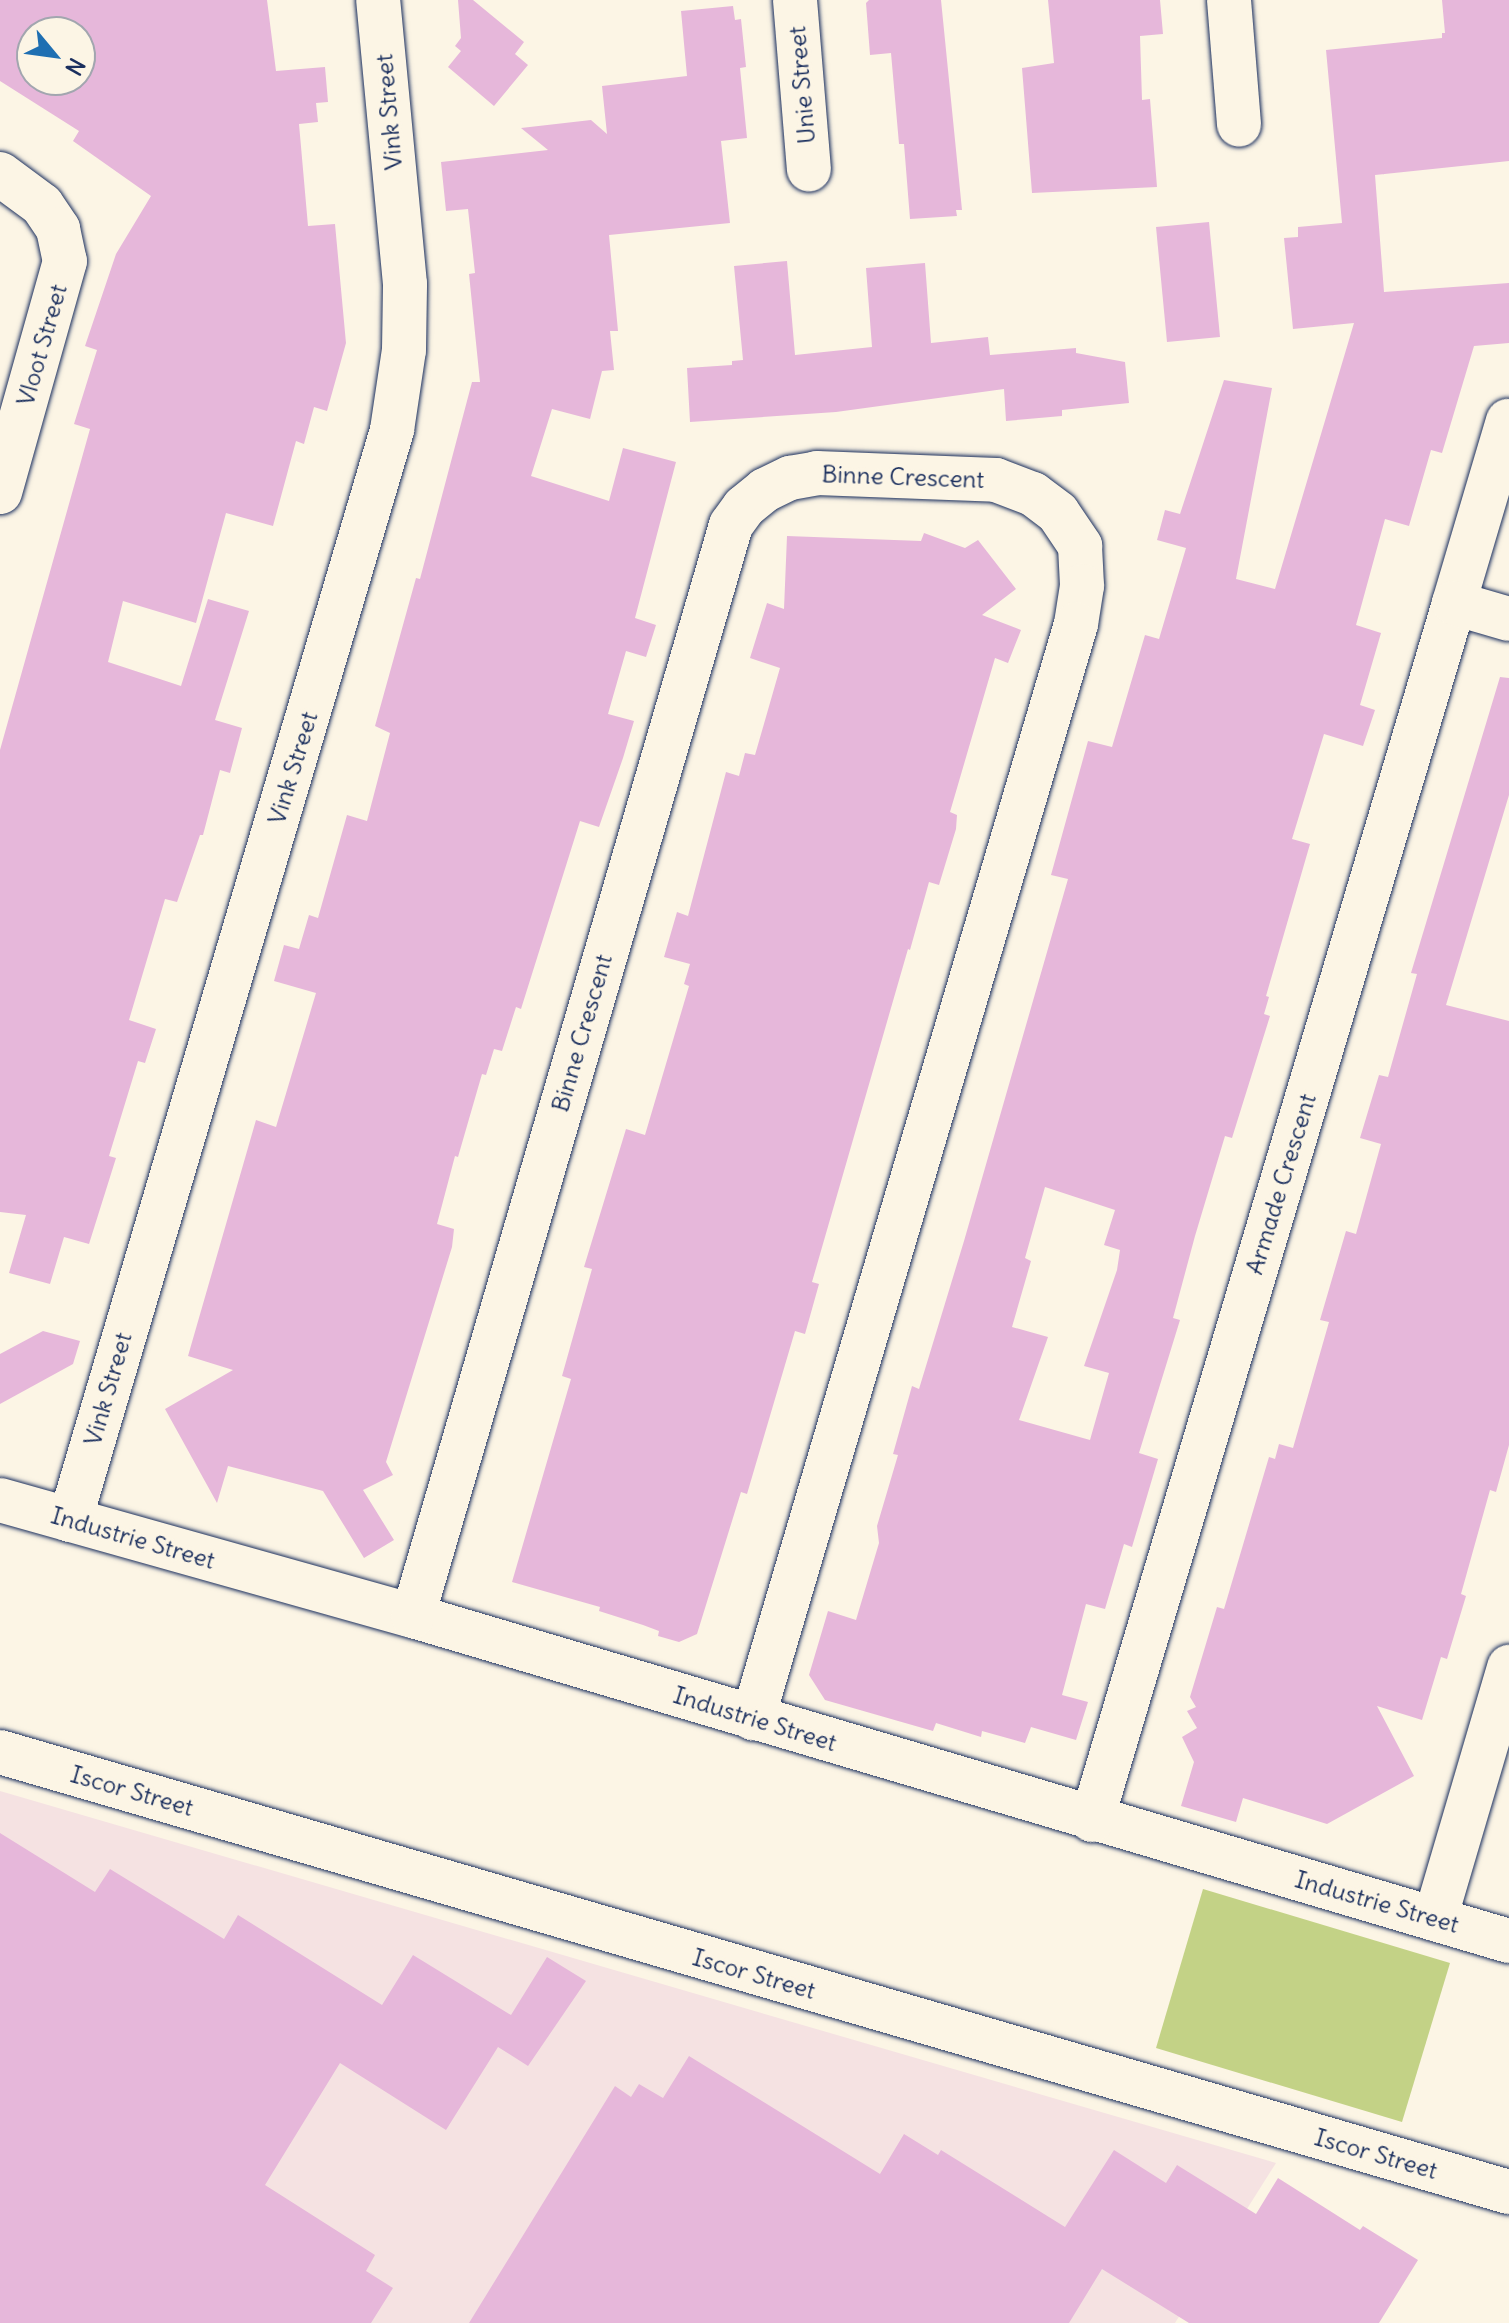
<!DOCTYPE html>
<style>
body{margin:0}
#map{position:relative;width:1509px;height:2323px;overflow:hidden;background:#fcf5e5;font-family:Delius,sans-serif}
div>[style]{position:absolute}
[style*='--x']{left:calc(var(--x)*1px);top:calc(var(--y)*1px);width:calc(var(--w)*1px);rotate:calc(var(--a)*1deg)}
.built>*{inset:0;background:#f5e2e2}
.green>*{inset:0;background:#c3d286}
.building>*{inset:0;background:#e6b7da}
.roads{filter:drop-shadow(0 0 2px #1b2f5e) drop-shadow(0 0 2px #1b2f5e)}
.minor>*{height:44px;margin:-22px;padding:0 22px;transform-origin:22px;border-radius:22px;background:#fcf5e5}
span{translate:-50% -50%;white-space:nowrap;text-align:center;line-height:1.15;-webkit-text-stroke:7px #fcf5e5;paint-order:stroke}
.street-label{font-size:24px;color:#1b2f5e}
.north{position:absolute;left:16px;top:16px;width:80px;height:80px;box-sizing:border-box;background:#fcf5e5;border:2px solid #a2a6af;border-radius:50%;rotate:119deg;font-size:22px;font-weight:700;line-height:32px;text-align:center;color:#1b2f5e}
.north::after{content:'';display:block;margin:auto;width:28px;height:36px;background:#1f6fb2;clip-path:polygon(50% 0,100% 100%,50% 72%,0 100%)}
</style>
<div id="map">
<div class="built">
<div style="clip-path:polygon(0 1791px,1276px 2163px,1175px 2323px,0 2323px)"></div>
</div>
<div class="green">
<div style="clip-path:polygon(1203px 1889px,1450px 1963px,1402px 2122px,1156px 2048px)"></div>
</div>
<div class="building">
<div style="clip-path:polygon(evenodd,0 0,267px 0,276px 71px,325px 67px,328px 102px,316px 103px,318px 122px,299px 124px,308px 226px,335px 224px,346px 343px,327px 411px,314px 407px,304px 444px,296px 441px,273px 526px,226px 513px,196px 623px,123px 601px,108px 662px,181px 686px,208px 599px,249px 611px,215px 720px,242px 728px,230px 773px,220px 770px,203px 835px,200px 835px,177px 902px,165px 899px,148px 956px,129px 1020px,156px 1029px,145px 1063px,138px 1061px,109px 1156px,116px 1158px,89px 1244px,64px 1237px,50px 1284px,9px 1273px,26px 1215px,0 1212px,0 750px,90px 429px,74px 424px,97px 350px,85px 346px,116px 254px,151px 196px,73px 141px,79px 131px,0 81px,0 0,32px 32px,80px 32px,80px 80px,32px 80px,32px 32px)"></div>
<div style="clip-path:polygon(458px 0,473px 0,524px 42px,515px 54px,528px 65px,494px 106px,448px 67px,461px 51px,455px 46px,461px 38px)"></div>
<div style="clip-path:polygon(869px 0,941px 0,962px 210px,956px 210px,957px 216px,910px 219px,904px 144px,899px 144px,891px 53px,870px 55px,866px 3px)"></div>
<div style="clip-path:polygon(1048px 0,1160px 0,1163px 34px,1140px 36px,1142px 100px,1150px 99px,1157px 187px,1032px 193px,1022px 68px,1054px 63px)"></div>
<div style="clip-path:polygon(evenodd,1442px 0,1509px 0,1509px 161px,1375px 175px,1384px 292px,1509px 283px,1509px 343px,1474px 346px,1442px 453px,1431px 450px,1409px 526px,1385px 519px,1356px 625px,1381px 633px,1360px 705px,1375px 710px,1363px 746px,1324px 734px,1292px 839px,1310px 844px,1266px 996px,1269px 997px,1264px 1014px,1270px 1016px,1232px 1138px,1225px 1136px,1195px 1236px,1173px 1318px,1180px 1320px,1139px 1453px,1158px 1459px,1132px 1547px,1124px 1544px,1105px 1609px,1086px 1604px,1062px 1695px,1088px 1702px,1076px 1740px,1031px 1727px,1025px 1743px,982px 1731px,981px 1737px,936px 1723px,933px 1731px,825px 1700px,809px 1675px,828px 1611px,856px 1620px,879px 1543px,877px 1526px,898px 1455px,893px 1454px,912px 1386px,919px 1389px,964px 1241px,1068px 879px,1051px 875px,1088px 741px,1112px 747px,1145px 635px,1159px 639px,1186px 548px,1157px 540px,1165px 510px,1180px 514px,1224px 380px,1272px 388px,1236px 579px,1275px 589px,1354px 323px,1293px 329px,1284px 238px,1298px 237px,1298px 227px,1342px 223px,1326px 50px,1442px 38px,1442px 33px,1445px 33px,1442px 0,1045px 1187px,1115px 1210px,1104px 1245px,1120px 1250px,1117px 1270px,1084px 1366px,1109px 1373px,1090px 1440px,1019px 1420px,1048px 1337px,1012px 1327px,1031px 1261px,1025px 1258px,1045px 1187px)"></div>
<div style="clip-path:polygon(733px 6px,735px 20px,741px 19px,746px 67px,740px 68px,747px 138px,721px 141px,730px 223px,609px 235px,618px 331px,610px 331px,614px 370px,602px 371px,590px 419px,552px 409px,531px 476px,609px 501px,623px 448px,676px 462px,635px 618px,656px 625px,646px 657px,626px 651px,608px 714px,634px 721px,623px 758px,599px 827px,580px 821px,521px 1009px,516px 1007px,502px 1051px,494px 1049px,486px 1075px,482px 1074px,458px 1157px,455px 1156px,437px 1224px,454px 1229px,452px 1247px,386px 1462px,393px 1475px,363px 1490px,394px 1540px,364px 1558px,323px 1491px,228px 1466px,217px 1503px,165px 1409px,233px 1370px,188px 1356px,256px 1120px,276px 1127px,316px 993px,274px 981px,284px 945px,299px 949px,309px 915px,318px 918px,347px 815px,367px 821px,390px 733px,375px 726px,416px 578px,420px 579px,472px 382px,480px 382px,469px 274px,475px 273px,468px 209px,446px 211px,441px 162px,548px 150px,521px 128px,591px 120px,607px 134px,602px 86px,687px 76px,681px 11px)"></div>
<div style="clip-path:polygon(1209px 222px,1220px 337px,1167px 342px,1156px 227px)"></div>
<div style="clip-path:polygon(787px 261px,795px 355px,872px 347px,866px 268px,925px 263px,931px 343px,988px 337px,990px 355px,1076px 348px,1076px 353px,1125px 362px,1129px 403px,1062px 410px,1062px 416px,1006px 421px,1004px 389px,836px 412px,690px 422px,687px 368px,732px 365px,732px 361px,743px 360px,734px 266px)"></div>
<div style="clip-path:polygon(924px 533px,965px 548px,978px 540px,1016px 589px,982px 615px,1021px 630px,1008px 663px,995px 658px,950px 812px,957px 815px,956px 829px,939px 885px,929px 882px,910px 950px,908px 949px,812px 1282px,819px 1284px,805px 1334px,795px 1331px,747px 1494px,741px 1492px,697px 1634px,679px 1642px,658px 1636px,659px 1631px,643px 1625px,599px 1611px,600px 1607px,512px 1582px,571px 1379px,562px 1376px,592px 1269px,584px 1267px,626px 1129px,645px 1135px,689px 986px,684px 984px,690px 964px,664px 957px,677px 912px,688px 916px,726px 772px,739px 776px,745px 753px,755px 755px,780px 668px,750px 658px,767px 603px,784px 609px,787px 536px,921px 541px)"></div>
<div style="clip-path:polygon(1500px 677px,1509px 678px,1509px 795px,1446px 1005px,1509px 1021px,1509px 1445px,1496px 1492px,1490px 1490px,1461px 1594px,1466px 1596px,1447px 1659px,1441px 1657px,1422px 1720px,1377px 1706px,1414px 1776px,1327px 1824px,1243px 1798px,1236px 1822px,1181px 1806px,1194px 1762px,1182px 1737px,1197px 1728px,1187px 1711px,1196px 1707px,1190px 1697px,1217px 1607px,1224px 1609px,1269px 1457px,1275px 1459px,1279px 1444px,1293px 1448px,1329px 1322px,1320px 1320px,1346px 1231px,1356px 1234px,1381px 1144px,1360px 1138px,1379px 1075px,1388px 1077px,1417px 974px,1411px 973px)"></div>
<div style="clip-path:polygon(43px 1331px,80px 1341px,73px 1364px,0 1404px,0 1354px)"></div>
<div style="clip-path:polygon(0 1833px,95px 1892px,110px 1869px,224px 1939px,238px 1915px,382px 2005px,413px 1955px,511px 2015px,547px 1957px,586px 1981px,528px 2066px,498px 2047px,446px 2130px,340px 2063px,265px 2185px,375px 2255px,366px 2271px,393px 2288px,371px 2323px,0 2323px)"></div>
<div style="clip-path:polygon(689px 2056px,880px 2174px,904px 2134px,938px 2155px,941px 2150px,1065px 2227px,1114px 2150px,1166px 2183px,1177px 2165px,1256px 2214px,1278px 2178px,1360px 2230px,1363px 2226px,1418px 2260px,1379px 2323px,1189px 2323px,1102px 2269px,1069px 2323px,469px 2323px,615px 2086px,631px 2097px,639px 2084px,663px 2098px)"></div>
</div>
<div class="roads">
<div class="minor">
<div style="--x:795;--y:0;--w:170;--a:85.3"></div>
<div style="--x:1229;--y:0;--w:125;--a:85.4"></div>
<div style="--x:0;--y:174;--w:52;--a:36.4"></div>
<div style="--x:42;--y:205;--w:29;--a:56"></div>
<div style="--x:58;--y:229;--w:33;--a:78"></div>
<div style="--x:65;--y:261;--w:240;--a:105.7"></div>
<div style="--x:1454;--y:603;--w:190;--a:-73.5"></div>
<div style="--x:0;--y:1500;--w:429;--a:15.7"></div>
<div style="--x:413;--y:1616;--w:1143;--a:16.52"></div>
<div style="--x:70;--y:1520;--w:1137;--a:-73.54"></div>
<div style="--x:392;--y:430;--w:81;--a:-81.5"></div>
<div style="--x:404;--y:350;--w:66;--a:-89.1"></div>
<div style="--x:405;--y:284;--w:285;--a:-95.4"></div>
<div style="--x:413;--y:1616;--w:1136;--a:-73.75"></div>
<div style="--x:731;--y:525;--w:22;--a:-54"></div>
<div style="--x:744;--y:507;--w:27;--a:-39"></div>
<div style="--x:765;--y:490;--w:28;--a:-26"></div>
<div style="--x:790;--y:478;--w:27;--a:-10"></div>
<div style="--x:817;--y:473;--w:179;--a:2.2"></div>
<div style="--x:996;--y:480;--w:40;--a:21"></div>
<div style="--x:1033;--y:494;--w:31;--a:37"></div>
<div style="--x:1058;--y:513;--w:40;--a:56"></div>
<div style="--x:1080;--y:546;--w:40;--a:87.1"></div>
<div style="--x:1082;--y:586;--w:38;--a:99"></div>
<div style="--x:1076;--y:624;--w:1141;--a:106.45"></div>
<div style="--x:0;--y:1752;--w:1572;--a:16.26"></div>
<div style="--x:1092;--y:1820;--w:1270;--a:-73.43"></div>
<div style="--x:1454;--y:603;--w:57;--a:16.2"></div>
<div style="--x:1435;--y:1919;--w:263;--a:-73.6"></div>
</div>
</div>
<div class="street-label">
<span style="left:802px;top:85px;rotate:-95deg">Unie Street</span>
<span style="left:389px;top:112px;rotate:-95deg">Vink Street</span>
<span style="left:42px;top:345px;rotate:-74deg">Vloot Street</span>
<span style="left:903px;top:477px;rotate:2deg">Binne Crescent</span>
<span style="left:293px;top:768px;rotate:-73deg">Vink Street</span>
<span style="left:582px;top:1033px;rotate:-74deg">Binne Crescent</span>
<span style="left:1281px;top:1184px;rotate:-73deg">Armade Crescent</span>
<span style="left:108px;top:1389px;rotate:-74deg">Vink Street</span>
<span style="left:133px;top:1538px;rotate:16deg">Industrie Street</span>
<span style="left:755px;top:1719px;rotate:17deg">Industrie Street</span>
<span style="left:132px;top:1791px;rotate:16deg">Iscor Street</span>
<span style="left:1377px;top:1902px;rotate:16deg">Industrie Street</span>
<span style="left:754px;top:1974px;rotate:16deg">Iscor Street</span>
<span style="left:1376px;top:2154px;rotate:16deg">Iscor Street</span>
</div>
<div class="north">N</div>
</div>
